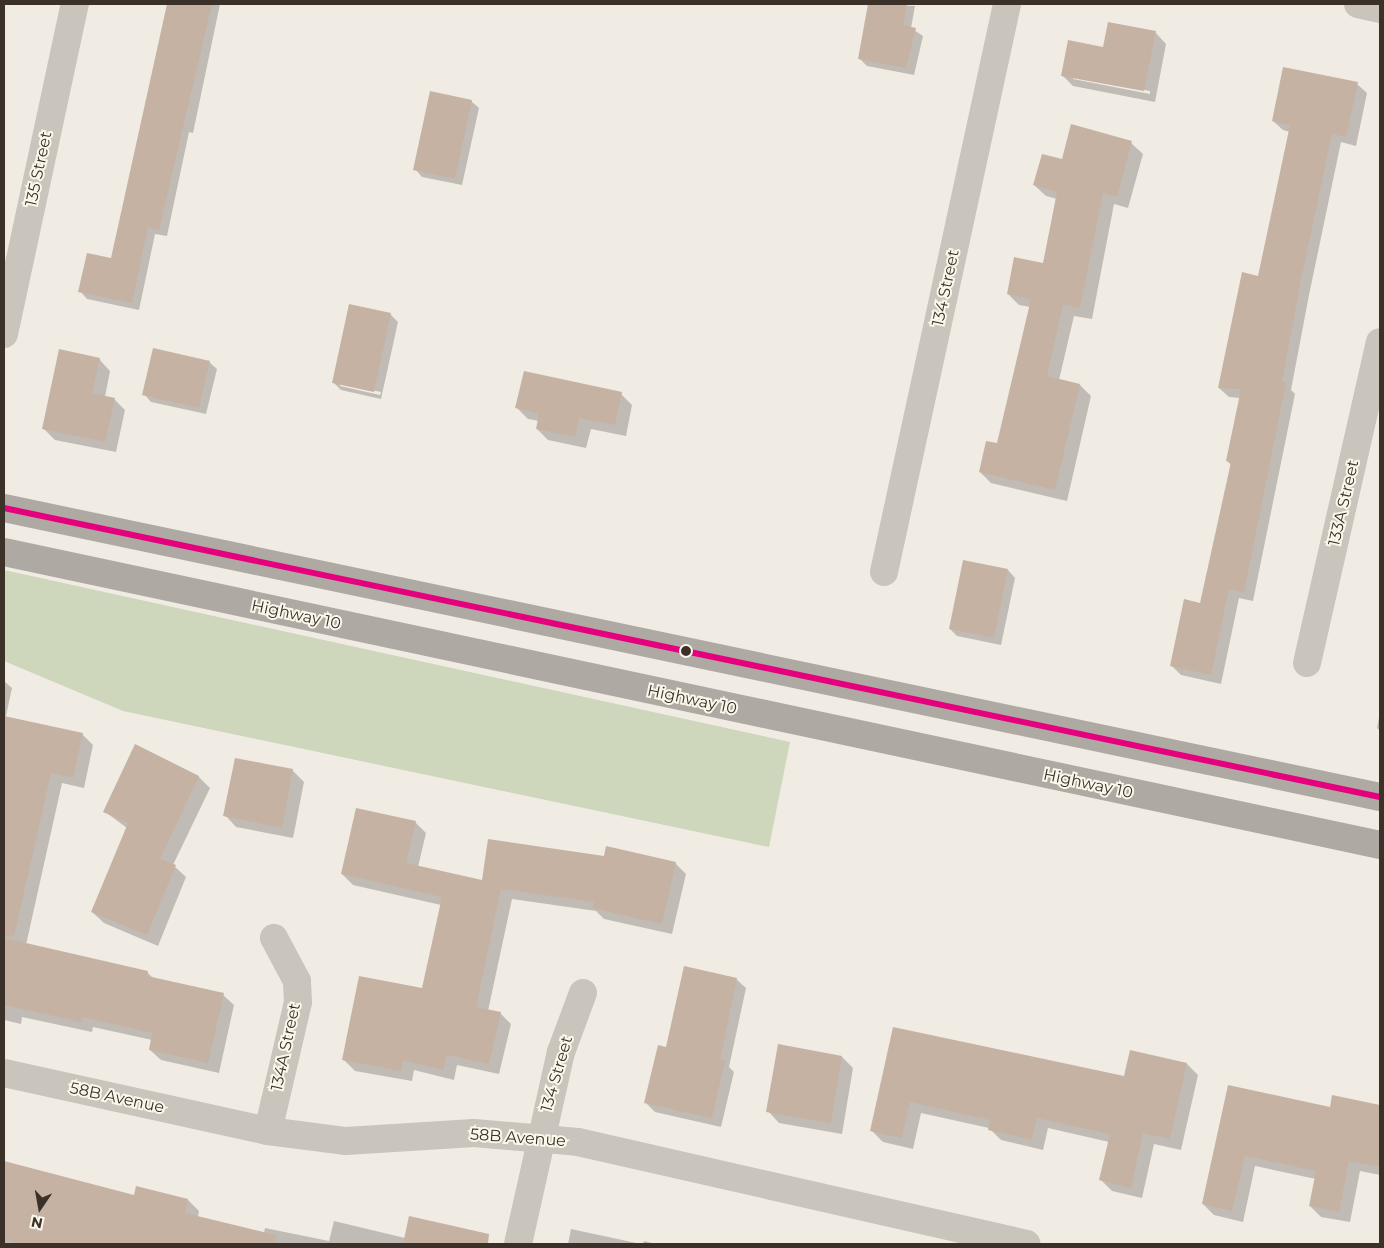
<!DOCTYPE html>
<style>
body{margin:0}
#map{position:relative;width:1384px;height:1248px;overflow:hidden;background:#f0ece3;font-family:Montserrat,sans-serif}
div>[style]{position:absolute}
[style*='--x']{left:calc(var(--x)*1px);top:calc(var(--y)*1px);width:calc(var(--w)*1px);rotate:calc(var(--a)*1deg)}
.green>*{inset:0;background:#ced7bc}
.shadow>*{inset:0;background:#0003}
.building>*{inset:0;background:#c5b2a3}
.minor>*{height:28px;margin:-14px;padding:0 14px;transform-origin:14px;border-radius:14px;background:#c9c4bc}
.trunk>*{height:28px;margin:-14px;padding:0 14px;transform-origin:14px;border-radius:14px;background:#aea9a2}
.bus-1>*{height:6px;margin:-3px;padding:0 3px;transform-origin:3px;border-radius:3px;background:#e5007d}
.dots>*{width:14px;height:14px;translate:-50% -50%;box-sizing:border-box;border:2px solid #fcf7eb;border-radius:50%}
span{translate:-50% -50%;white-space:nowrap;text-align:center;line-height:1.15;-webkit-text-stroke:4px #fcf7eb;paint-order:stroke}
.street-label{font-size:16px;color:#3b3129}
.frame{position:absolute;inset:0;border:5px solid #3b3129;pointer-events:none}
.north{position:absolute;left:15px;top:1183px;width:50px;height:50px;-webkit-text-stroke:4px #fcf7eb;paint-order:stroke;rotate:192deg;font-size:14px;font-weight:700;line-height:20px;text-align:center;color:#3b3129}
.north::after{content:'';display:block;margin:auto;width:18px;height:22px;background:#3b3129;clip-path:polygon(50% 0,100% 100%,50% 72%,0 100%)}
</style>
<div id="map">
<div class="green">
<div style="clip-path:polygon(4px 570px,790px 742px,769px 847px,123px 711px,4px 661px)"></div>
</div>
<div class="shadow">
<div style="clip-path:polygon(168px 4px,220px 4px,193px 133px,189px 132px,167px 236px,155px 234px,139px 310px,87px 299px,80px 291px,112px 260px)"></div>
<div style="clip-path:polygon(870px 4px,915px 6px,911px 28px,923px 36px,914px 75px,867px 66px,859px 58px)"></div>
<div style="clip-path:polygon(evenodd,1155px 32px,1166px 44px,1155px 102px,1073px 86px,1062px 75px,1104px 48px,1155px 32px,1073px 77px,1150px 91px,1150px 94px,1073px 79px,1073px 77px)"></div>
<div style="clip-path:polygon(1357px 84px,1367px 93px,1356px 146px,1341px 142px,1309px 295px,1291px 390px,1295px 394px,1253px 601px,1239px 598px,1221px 684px,1181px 675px,1172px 666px,1201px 604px,1231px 465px,1227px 461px,1240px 398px,1229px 397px,1219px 388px,1259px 277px,1290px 132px,1283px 130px,1273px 121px)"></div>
<div style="clip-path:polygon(471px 101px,479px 108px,462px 185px,422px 177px,415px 169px)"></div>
<div style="clip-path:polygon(1131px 143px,1143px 154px,1128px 208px,1114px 204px,1092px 319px,1074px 316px,1059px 380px,1080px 385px,1091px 396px,1067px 501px,991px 483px,980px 472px,998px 444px,1030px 307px,1019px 305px,1008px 294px,1044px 264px,1057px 199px,1046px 196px,1034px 185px,1063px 161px)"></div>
<div style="clip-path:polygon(evenodd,390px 314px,398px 322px,381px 399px,341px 390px,334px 383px,390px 314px,340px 384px,381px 392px,380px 395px,340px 386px,340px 384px)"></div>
<div style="clip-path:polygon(99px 359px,110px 371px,105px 397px,114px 399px,125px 410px,116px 452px,55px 440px,44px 429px)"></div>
<div style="clip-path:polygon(209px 362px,217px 369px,206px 414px,151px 402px,144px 394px)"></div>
<div style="clip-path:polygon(621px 394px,632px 405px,626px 436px,591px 429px,586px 448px,548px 440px,537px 429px,539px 421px,528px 419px,517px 408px)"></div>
<div style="clip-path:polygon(1008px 570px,1015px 578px,1001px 645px,957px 636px,950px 629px)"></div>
<div style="clip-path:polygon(4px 681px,12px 688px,4px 725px)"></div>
<div style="clip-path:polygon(1380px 712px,1380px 731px,1377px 728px)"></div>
<div style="clip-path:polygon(82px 734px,93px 745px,84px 788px,62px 783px,26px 945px,147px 972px,154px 979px,223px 995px,234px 1005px,219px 1073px,161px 1060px,150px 1050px,152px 1040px,93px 1027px,92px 1032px,22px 1017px,21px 1024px,4px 1020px,4px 786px,8px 787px)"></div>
<div style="clip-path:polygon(135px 746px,199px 777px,210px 788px,173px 865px,186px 877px,158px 946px,104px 923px,92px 912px,127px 828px,104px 811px)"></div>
<div style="clip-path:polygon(292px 770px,304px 782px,293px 838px,236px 827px,225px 815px)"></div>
<div style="clip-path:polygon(415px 822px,426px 833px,418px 867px,483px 881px,604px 857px,675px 863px,686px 874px,672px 934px,604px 919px,596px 911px,512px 899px,488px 1011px,500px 1013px,511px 1024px,499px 1074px,457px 1065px,454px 1080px,414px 1070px,412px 1081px,355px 1071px,344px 1060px,423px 989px,441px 905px,353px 885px,342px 874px)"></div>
<div style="clip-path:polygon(736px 979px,746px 988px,729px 1067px,734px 1072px,721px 1127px,655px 1112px,645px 1102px,667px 1048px)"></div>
<div style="clip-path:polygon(894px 1029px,1125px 1077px,1131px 1051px,1187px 1064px,1198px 1075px,1181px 1150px,1154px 1144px,1142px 1198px,1112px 1191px,1101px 1180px,1109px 1142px,1048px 1128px,1043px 1150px,1001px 1140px,989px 1128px,921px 1113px,913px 1149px,883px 1142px,871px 1130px)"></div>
<div style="clip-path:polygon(842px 1057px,853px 1068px,842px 1134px,779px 1123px,768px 1111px)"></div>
<div style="clip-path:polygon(1229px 1086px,1331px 1109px,1333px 1096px,1380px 1106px,1380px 1175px,1360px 1171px,1350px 1222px,1321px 1217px,1310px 1206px,1316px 1179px,1255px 1166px,1243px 1222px,1214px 1215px,1203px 1204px)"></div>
<div style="clip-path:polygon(4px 1162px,135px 1197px,137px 1188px,188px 1200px,199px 1211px,198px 1217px,264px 1233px,265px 1228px,329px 1241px,334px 1221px,405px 1238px,473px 1241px,472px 1244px,4px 1244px)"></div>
<div style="clip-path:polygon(571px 1229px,641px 1244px,568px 1244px)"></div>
<div style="clip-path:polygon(644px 1241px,656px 1244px,643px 1244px)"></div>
</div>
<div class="building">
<div style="clip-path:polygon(167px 4px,212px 4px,159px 230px,148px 227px,132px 303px,78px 292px,87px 253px,111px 258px)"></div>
<div style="clip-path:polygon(868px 4px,907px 4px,903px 25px,916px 28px,906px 68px,858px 59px)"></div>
<div style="clip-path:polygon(1108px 22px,1156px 31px,1144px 91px,1061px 76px,1068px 40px,1103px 47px)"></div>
<div style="clip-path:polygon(1283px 67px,1358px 82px,1346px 137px,1332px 134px,1300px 285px,1282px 382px,1286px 383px,1244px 593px,1229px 589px,1211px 675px,1170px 666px,1184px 599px,1200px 603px,1231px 462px,1226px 461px,1241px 389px,1218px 388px,1242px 272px,1258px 276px,1290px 125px,1272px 121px)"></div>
<div style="clip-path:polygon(430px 91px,472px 100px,455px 179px,413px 170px)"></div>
<div style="clip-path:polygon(1071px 124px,1132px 141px,1117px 197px,1103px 193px,1080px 308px,1063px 305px,1047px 376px,1080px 384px,1055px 490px,979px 472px,986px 441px,997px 443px,1031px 299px,1007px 294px,1014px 257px,1043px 263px,1057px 192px,1033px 185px,1042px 154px,1062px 159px)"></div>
<div style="clip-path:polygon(349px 304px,391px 313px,374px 392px,332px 383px)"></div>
<div style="clip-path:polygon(153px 348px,210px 361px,199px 408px,142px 395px)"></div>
<div style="clip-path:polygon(59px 349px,100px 358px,92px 393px,115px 398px,105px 442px,42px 429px)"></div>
<div style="clip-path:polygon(524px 371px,622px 392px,615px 425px,579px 418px,575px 437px,536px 429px,539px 413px,515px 408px)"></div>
<div style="clip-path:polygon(963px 560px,1008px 569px,994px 638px,949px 629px)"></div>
<div style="clip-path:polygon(4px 716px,83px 733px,73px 778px,51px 773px,14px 937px,4px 936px)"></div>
<div style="clip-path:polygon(135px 744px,199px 776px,160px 859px,176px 865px,147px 935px,91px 912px,128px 823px,103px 812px)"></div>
<div style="clip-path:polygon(235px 758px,293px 769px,282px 828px,223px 816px)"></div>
<div style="clip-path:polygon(356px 808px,416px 821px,406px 863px,482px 880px,488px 839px,604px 856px,606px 846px,676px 862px,662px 924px,592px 908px,594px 902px,501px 889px,476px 1007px,501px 1012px,489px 1064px,447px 1055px,443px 1070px,403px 1060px,401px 1071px,342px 1060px,359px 976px,422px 988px,442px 897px,341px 874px)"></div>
<div style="clip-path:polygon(4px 938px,148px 971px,147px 976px,224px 993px,208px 1063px,149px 1050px,152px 1033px,82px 1017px,81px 1022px,4px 1005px)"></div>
<div style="clip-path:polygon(684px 966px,737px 978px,720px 1060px,725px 1061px,712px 1118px,644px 1103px,658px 1045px,666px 1047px)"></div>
<div style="clip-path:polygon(893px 1027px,1124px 1076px,1130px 1050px,1187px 1063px,1170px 1139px,1143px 1133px,1131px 1188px,1099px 1180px,1110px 1134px,1037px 1118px,1032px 1140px,988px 1130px,990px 1120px,910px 1102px,902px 1138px,870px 1131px)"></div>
<div style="clip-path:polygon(778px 1044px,842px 1056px,831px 1123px,766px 1112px)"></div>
<div style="clip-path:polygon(1228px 1085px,1330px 1107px,1332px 1095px,1380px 1105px,1380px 1167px,1349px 1161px,1339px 1212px,1309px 1206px,1316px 1171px,1245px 1156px,1232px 1211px,1202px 1204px)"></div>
<div style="clip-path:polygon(4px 1161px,134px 1195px,136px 1186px,188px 1199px,185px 1213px,276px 1235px,275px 1244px,21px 1244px,4px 1240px)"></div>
<div style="clip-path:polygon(409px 1216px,489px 1234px,488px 1244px,403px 1244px)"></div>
</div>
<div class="minor">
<div style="--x:1358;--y:4;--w:23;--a:13"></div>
<div style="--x:4;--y:334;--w:338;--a:-77.9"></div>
<div style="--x:884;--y:572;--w:581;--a:-77.78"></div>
<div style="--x:1307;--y:663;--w:329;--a:-77.2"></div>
<div style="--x:4;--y:1073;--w:270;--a:12.4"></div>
<div style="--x:268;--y:1131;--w:79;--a:7.3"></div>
<div style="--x:346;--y:1141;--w:128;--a:-3.6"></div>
<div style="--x:474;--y:1133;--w:104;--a:4.9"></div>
<div style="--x:578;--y:1142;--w:460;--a:12.8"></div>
<div style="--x:268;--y:1131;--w:132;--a:-76.9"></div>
<div style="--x:298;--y:1002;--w:21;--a:-93"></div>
<div style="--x:297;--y:981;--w:49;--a:-118.1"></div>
<div style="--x:518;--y:1244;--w:197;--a:-77.4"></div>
<div style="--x:561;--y:1052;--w:63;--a:-69.6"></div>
</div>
<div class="trunk">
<div style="--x:4;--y:508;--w:1406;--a:11.86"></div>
<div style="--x:4;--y:552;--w:1407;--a:12.02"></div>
</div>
<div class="bus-1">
<div style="--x:4;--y:508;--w:1406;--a:11.86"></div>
</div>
<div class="dots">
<div style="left:686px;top:651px;background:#3b3129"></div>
</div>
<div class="street-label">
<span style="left:39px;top:169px;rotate:-78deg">135 Street</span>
<span style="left:946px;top:288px;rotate:-78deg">134 Street</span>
<span style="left:1344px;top:503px;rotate:-77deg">133A Street</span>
<span style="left:296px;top:615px;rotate:12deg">Highway 10</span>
<span style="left:692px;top:700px;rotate:12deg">Highway 10</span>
<span style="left:1088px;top:784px;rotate:12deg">Highway 10</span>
<span style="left:286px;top:1047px;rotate:-78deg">134A Street</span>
<span style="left:557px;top:1074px;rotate:-74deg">134 Street</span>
<span style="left:117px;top:1098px;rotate:12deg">58B Avenue</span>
<span style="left:518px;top:1138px;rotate:4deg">58B Avenue</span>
</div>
<div class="frame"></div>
<div class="north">N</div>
</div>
